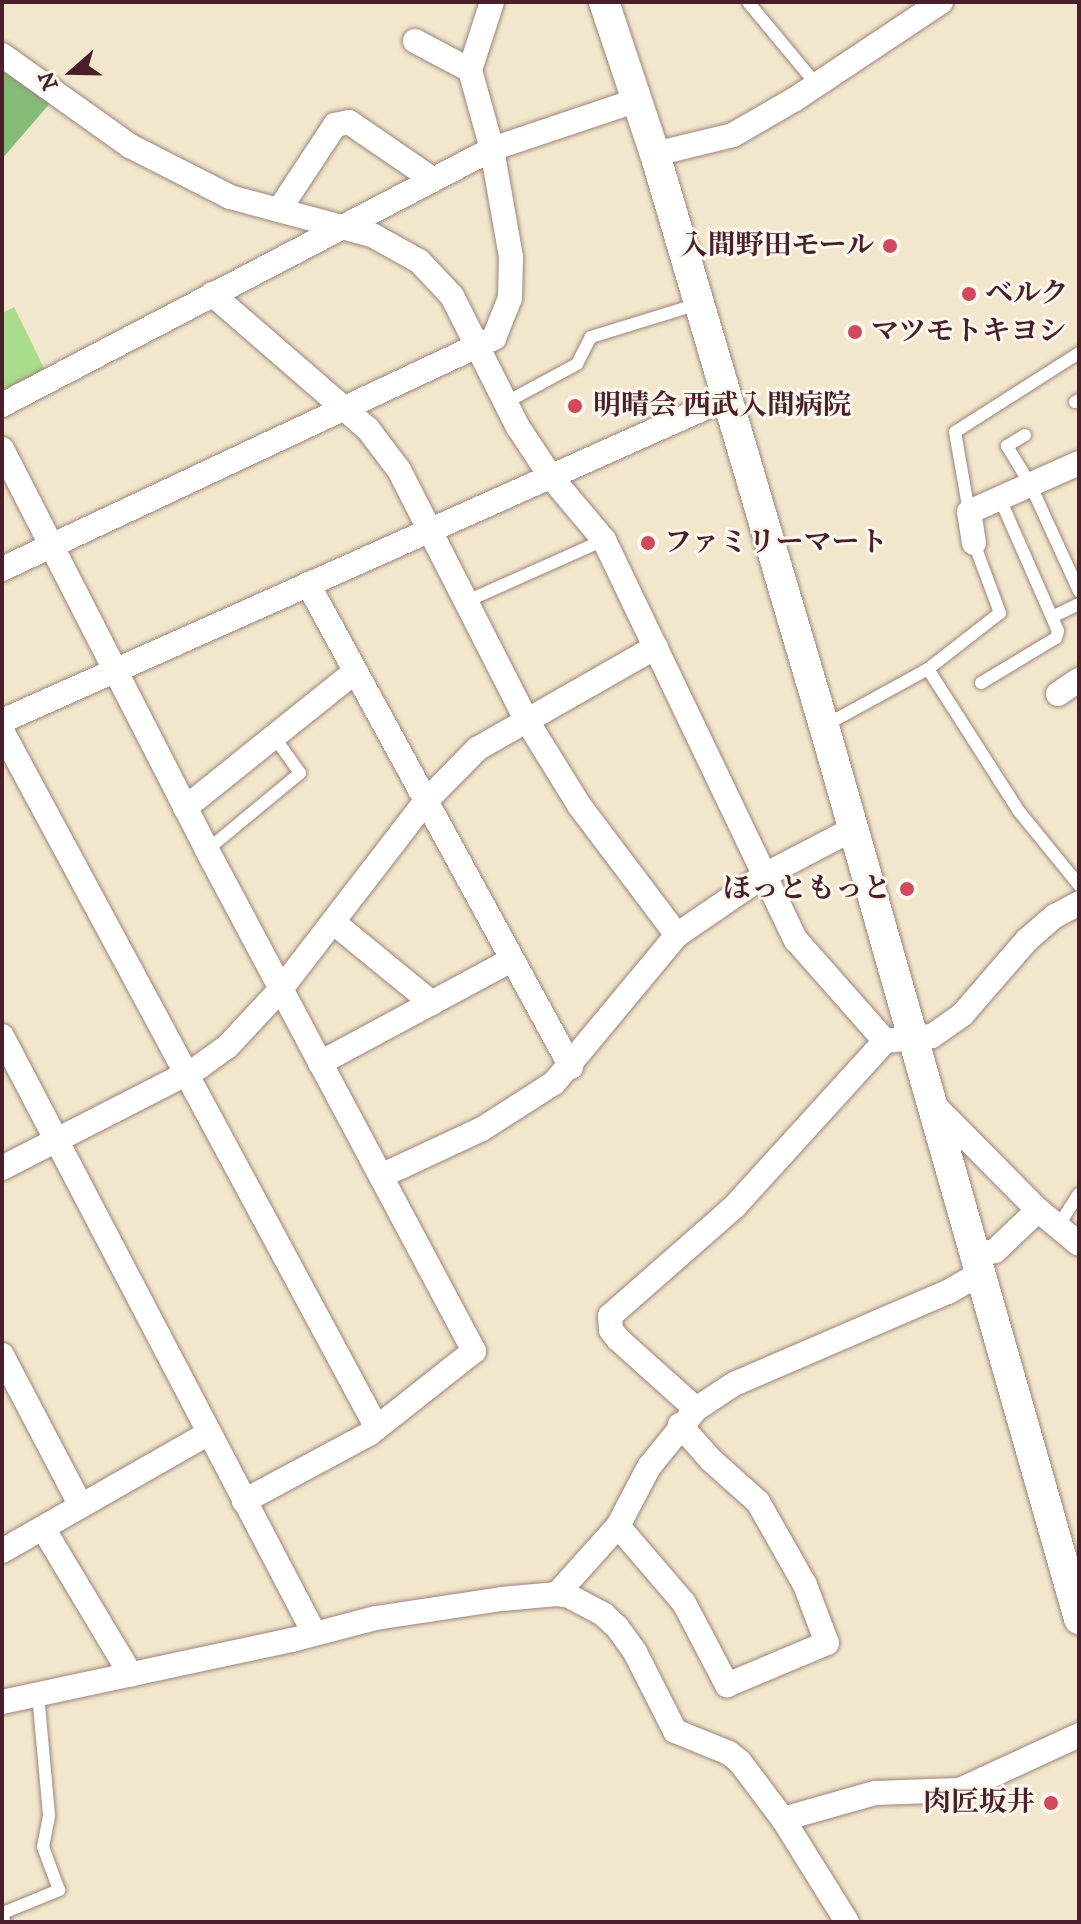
<!DOCTYPE html>
<meta charset="utf-8">
<style>
body{margin:0}
#map{position:relative;width:1081px;height:1924px;overflow:hidden;background:#f2e7cc;font-family:"IM FELL DW Pica","Noto Serif JP",serif}
div>[style]{position:absolute}
[style*='--x']{left:calc(var(--x)*1px);top:calc(var(--y)*1px);width:calc(var(--w)*1px);rotate:calc(var(--a)*1deg)}
.green>*{inset:0;background:#a9dc8b}
.forest>*{inset:0;background:#86bc77}
.roads{filter:drop-shadow(0 0 2px #9e837c) drop-shadow(0 0 2px #9e837c)}
.service>*{height:12px;margin:-6px;padding:0 6px;transform-origin:6px;border-radius:6px;background:#fff}
.minor>*{height:24px;margin:-12px;padding:0 12px;transform-origin:12px;border-radius:12px;background:#fff}
.tertiary>*{height:30px;margin:-15px;padding:0 15px;transform-origin:15px;border-radius:15px;background:#fff}
.dots>*{width:22px;height:22px;translate:-50% -50%;box-sizing:border-box;border:4px solid #fbf7ec;border-radius:50%}
span{translate:-50% -50%;white-space:nowrap;text-align:center;line-height:1.15;-webkit-text-stroke:6px #fbf7ec;paint-order:stroke}
.poi-label{font-size:28px;color:#4a1f2b;font-weight:700}
.right{translate:-100% -50%;text-align:right}
.left{translate:0 -50%;text-align:left}
.frame{position:absolute;inset:0;border:4px solid #4a1f2b;pointer-events:none}
.north{position:absolute;left:32px;top:32px;width:80px;height:80px;-webkit-text-stroke:6px #fbf7ec;paint-order:stroke;rotate:250deg;font-size:22px;font-weight:700;line-height:32px;text-align:center;color:#4a1f2b}
.north::after{content:'';display:block;margin:auto;width:28px;height:36px;background:#4a1f2b;clip-path:polygon(50% 0,100% 100%,50% 72%,0 100%)}
</style>
<div id="map">
<div class="green">
<div style="clip-path:polygon(14px 307px,45px 370px,2px 392px,2px 313px)"></div>
</div>
<div class="forest">
<div style="clip-path:polygon(2px 65px,51px 102px,2px 159px)"></div>
</div>
<div class="roads">
<div class="service">
<div style="--x:748;--y:2;--w:108;--a:50.3"></div>
<div style="--x:516;--y:397;--w:69;--a:-28.4"></div>
<div style="--x:577;--y:364;--w:30;--a:-63"></div>
<div style="--x:591;--y:337;--w:112;--a:-17.1"></div>
<div style="--x:1075;--y:402;--w:4;--a:-27"></div>
<div style="--x:1025;--y:435;--w:21;--a:149"></div>
<div style="--x:1007;--y:446;--w:44;--a:58.8"></div>
<div style="--x:1030;--y:484;--w:118;--a:65.4"></div>
<div style="--x:969;--y:512;--w:81;--a:-99.9"></div>
<div style="--x:955;--y:432;--w:147;--a:-32.5"></div>
<div style="--x:467;--y:601;--w:150;--a:-24"></div>
<div style="--x:1052;--y:617;--w:30;--a:-26"></div>
<div style="--x:928;--y:669;--w:167;--a:57.4"></div>
<div style="--x:1018;--y:810;--w:97;--a:50.9"></div>
<div style="--x:981;--y:683;--w:87;--a:-31"></div>
<div style="--x:1056;--y:638;--w:7;--a:-74"></div>
<div style="--x:1058;--y:631;--w:144;--a:-113.7"></div>
<div style="--x:824;--y:726;--w:119;--a:-28.7"></div>
<div style="--x:928;--y:669;--w:91;--a:-37.9"></div>
<div style="--x:1000;--y:613;--w:75;--a:-110.4"></div>
<div style="--x:207;--y:850;--w:121;--a:-39.6"></div>
<div style="--x:300;--y:773;--w:43;--a:-125.5"></div>
<div style="--x:1058;--y:1226;--w:38;--a:-57"></div>
<div style="--x:4;--y:1922;--w:9;--a:-96"></div>
<div style="--x:3;--y:1913;--w:61;--a:-22.3"></div>
<div style="--x:59;--y:1890;--w:46;--a:-110.4"></div>
<div style="--x:43;--y:1847;--w:33;--a:-79"></div>
<div style="--x:49;--y:1815;--w:121;--a:-95.2"></div>
</div>
<div class="minor">
<div style="--x:415;--y:41;--w:62;--a:27.8"></div>
<div style="--x:2;--y:55;--w:157;--a:35.4"></div>
<div style="--x:130;--y:146;--w:112;--a:27"></div>
<div style="--x:230;--y:197;--w:147;--a:15"></div>
<div style="--x:372;--y:235;--w:54;--a:29"></div>
<div style="--x:419;--y:261;--w:48;--a:46.7"></div>
<div style="--x:452;--y:296;--w:147;--a:63.3"></div>
<div style="--x:518;--y:427;--w:60;--a:56.6"></div>
<div style="--x:551;--y:477;--w:82;--a:49.9"></div>
<div style="--x:604;--y:540;--w:444;--a:64.4"></div>
<div style="--x:796;--y:940;--w:135;--a:48.6"></div>
<div style="--x:885;--y:1041;--w:47;--a:-6.1"></div>
<div style="--x:932;--y:1036;--w:37;--a:-35"></div>
<div style="--x:962;--y:1015;--w:99;--a:-49.1"></div>
<div style="--x:1027;--y:940;--w:37;--a:-41"></div>
<div style="--x:1055;--y:916;--w:27;--a:-28"></div>
<div style="--x:655;--y:154;--w:80;--a:-13.7"></div>
<div style="--x:733;--y:135;--w:72;--a:-30.1"></div>
<div style="--x:795;--y:99;--w:175;--a:-33.6"></div>
<div style="--x:279;--y:210;--w:102;--a:-56.6"></div>
<div style="--x:335;--y:125;--w:14;--a:-12"></div>
<div style="--x:349;--y:122;--w:101;--a:34.5"></div>
<div style="--x:212;--y:294;--w:206;--a:40.9"></div>
<div style="--x:368;--y:429;--w:51;--a:52.9"></div>
<div style="--x:399;--y:470;--w:282;--a:63"></div>
<div style="--x:527;--y:721;--w:99;--a:58.2"></div>
<div style="--x:579;--y:805;--w:163;--a:53"></div>
<div style="--x:2;--y:405;--w:553;--a:-27.58"></div>
<div style="--x:492;--y:149;--w:154;--a:-18.6"></div>
<div style="--x:2;--y:449;--w:450;--a:62.9"></div>
<div style="--x:207;--y:850;--w:568;--a:61.95"></div>
<div style="--x:474;--y:1351;--w:134;--a:141.7"></div>
<div style="--x:369;--y:1434;--w:142;--a:151.8"></div>
<div style="--x:974;--y:543;--w:31;--a:-99"></div>
<div style="--x:969;--y:512;--w:120;--a:-24"></div>
<div style="--x:2;--y:569;--w:544;--a:-25.15"></div>
<div style="--x:494;--y:338;--w:43;--a:-68.2"></div>
<div style="--x:510;--y:298;--w:41;--a:-88.6"></div>
<div style="--x:511;--y:257;--w:110;--a:-100"></div>
<div style="--x:492;--y:149;--w:82;--a:-105.6"></div>
<div style="--x:470;--y:70;--w:71;--a:-72.1"></div>
<div style="--x:308;--y:584;--w:550;--a:61.43"></div>
<div style="--x:1058;--y:694;--w:25;--a:-34"></div>
<div style="--x:2;--y:721;--w:791;--a:-24.01"></div>
<div style="--x:2;--y:731;--w:791;--a:61.72"></div>
<div style="--x:185;--y:808;--w:218;--a:-38.7"></div>
<div style="--x:333;--y:922;--w:128;--a:39.3"></div>
<div style="--x:2;--y:1036;--w:671;--a:62.4"></div>
<div style="--x:320;--y:1063;--w:217;--a:-28.3"></div>
<div style="--x:932;--y:1103;--w:151;--a:45.3"></div>
<div style="--x:1038;--y:1210;--w:53;--a:39.7"></div>
<div style="--x:2;--y:1168;--w:221;--a:-27.1"></div>
<div style="--x:199;--y:1067;--w:34;--a:-36"></div>
<div style="--x:227;--y:1047;--w:79;--a:-47"></div>
<div style="--x:281;--y:989;--w:235;--a:-52.4"></div>
<div style="--x:424;--y:803;--w:76;--a:-45.5"></div>
<div style="--x:477;--y:749;--w:206;--a:-29.7"></div>
<div style="--x:381;--y:1176;--w:111;--a:-25"></div>
<div style="--x:482;--y:1129;--w:85;--a:-32.6"></div>
<div style="--x:554;--y:1083;--w:192;--a:-50.3"></div>
<div style="--x:677;--y:935;--w:107;--a:-34.3"></div>
<div style="--x:765;--y:875;--w:99;--a:-27.6"></div>
<div style="--x:973;--y:1255;--w:22;--a:-10"></div>
<div style="--x:995;--y:1251;--w:59;--a:-43.6"></div>
<div style="--x:2;--y:1355;--w:170;--a:62.4"></div>
<div style="--x:696;--y:1409;--w:105;--a:-138.1"></div>
<div style="--x:618;--y:1339;--w:11;--a:-128"></div>
<div style="--x:611;--y:1330;--w:14;--a:-94"></div>
<div style="--x:610;--y:1316;--w:167;--a:-41.3"></div>
<div style="--x:735;--y:1206;--w:223;--a:-47.7"></div>
<div style="--x:618;--y:1526;--w:101;--a:49.4"></div>
<div style="--x:684;--y:1603;--w:93;--a:62.3"></div>
<div style="--x:727;--y:1685;--w:108;--a:-22.8"></div>
<div style="--x:827;--y:1643;--w:62;--a:-110.8"></div>
<div style="--x:805;--y:1585;--w:95;--a:-119.5"></div>
<div style="--x:758;--y:1502;--w:63;--a:-138.2"></div>
<div style="--x:711;--y:1460;--w:47;--a:-131.5"></div>
<div style="--x:43;--y:1528;--w:171;--a:59.1"></div>
<div style="--x:2;--y:1551;--w:238;--a:-29.7"></div>
<div style="--x:557;--y:1594;--w:91;--a:-48.1"></div>
<div style="--x:618;--y:1526;--w:67;--a:-62.3"></div>
<div style="--x:649;--y:1467;--w:75;--a:-51"></div>
<div style="--x:696;--y:1409;--w:45;--a:-33.3"></div>
<div style="--x:734;--y:1384;--w:233;--a:-23.3"></div>
<div style="--x:948;--y:1292;--w:34;--a:-30"></div>
<div style="--x:2;--y:1702;--w:297;--a:-12.1"></div>
<div style="--x:292;--y:1640;--w:87;--a:-14.7"></div>
<div style="--x:376;--y:1618;--w:127;--a:-8.6"></div>
<div style="--x:502;--y:1599;--w:55;--a:-5.2"></div>
<div style="--x:557;--y:1594;--w:12;--a:9"></div>
<div style="--x:569;--y:1596;--w:40;--a:28"></div>
<div style="--x:604;--y:1615;--w:18;--a:43"></div>
<div style="--x:617;--y:1627;--w:31;--a:54"></div>
<div style="--x:635;--y:1652;--w:89;--a:63.1"></div>
<div style="--x:675;--y:1731;--w:58;--a:22.2"></div>
<div style="--x:729;--y:1753;--w:14;--a:39"></div>
<div style="--x:740;--y:1762;--w:71;--a:53"></div>
<div style="--x:783;--y:1819;--w:121;--a:58.1"></div>
<div style="--x:783;--y:1819;--w:96;--a:-15.8"></div>
<div style="--x:875;--y:1793;--w:85;--a:-2"></div>
<div style="--x:960;--y:1790;--w:131;--a:-24.8"></div>
</div>
<div class="tertiary">
<div style="--x:604;--y:2;--w:160;--a:71.5"></div>
<div style="--x:655;--y:154;--w:596;--a:73.54"></div>
<div style="--x:824;--y:726;--w:929;--a:74.06"></div>
</div>
</div>
<div class="dots">
<div style="left:890px;top:246px;background:#d1495b"></div>
<div style="left:969px;top:294px;background:#d1495b"></div>
<div style="left:855px;top:332px;background:#d1495b"></div>
<div style="left:575px;top:406px;background:#d1495b"></div>
<div style="left:648px;top:543px;background:#d1495b"></div>
<div style="left:907px;top:889px;background:#d1495b"></div>
<div style="left:1051px;top:1803px;background:#d1495b"></div>
</div>
<div class="poi-label">
<span class="right" style="left:874px;top:246px">入間野田モール</span>
<span class="left" style="left:985px;top:294px">ベルク</span>
<span class="left" style="left:871px;top:332px">マツモトキヨシ</span>
<span class="left" style="left:593px;top:406px">明晴会 西武入間病院</span>
<span class="left" style="left:664px;top:543px">ファミリーマート</span>
<span class="right" style="left:891px;top:889px">ほっともっと</span>
<span class="right" style="left:1035px;top:1803px">肉匠坂井</span>
</div>
<div class="frame"></div>
<div class="north">N</div>
</div>
